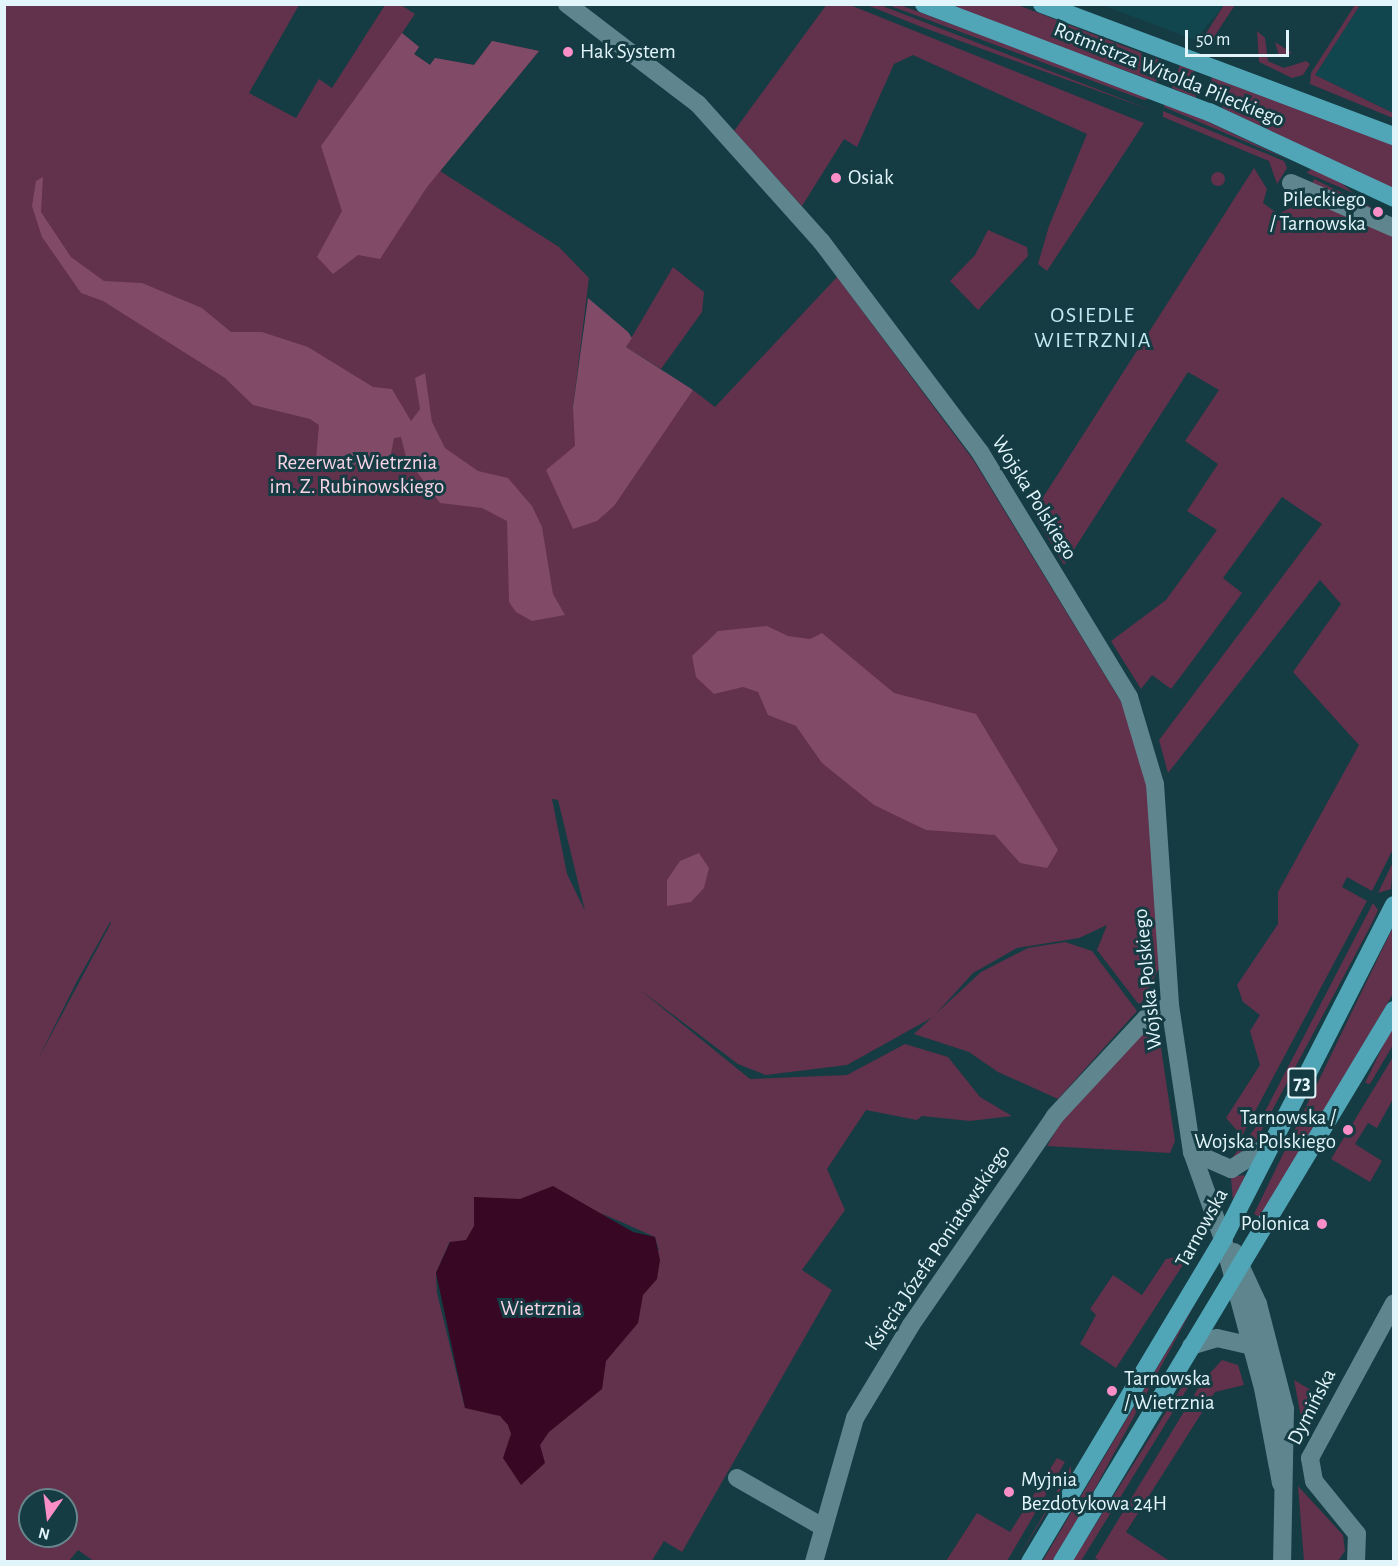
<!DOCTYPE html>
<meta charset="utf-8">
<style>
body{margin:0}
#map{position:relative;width:1398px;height:1566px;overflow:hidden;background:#153b43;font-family:"Alegreya Sans",sans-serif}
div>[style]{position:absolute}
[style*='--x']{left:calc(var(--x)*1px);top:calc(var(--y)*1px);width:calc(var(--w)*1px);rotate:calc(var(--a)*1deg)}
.built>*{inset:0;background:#12464f}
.green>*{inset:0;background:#62314b}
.round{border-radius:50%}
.forest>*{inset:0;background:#814a67}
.water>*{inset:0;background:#370724}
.minor>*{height:18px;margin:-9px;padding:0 9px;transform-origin:9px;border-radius:9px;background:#5f868f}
.major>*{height:18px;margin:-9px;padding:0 9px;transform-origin:9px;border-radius:9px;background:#50a5b6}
.dots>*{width:16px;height:16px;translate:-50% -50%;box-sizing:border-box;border:3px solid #153b43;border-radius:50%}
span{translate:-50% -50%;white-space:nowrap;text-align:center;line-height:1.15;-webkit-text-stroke:6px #153b43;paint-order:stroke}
.shield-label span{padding:2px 4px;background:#153b43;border:2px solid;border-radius:4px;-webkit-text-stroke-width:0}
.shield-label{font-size:20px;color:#e1f5fa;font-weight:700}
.poi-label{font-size:21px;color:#e1f5fa}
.left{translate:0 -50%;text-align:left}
.right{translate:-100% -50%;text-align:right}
.street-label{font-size:21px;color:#e1f5fa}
.park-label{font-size:21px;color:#f8d4e5}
.neighbourhood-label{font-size:22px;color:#c1eaf4;letter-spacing:1.5px}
.frame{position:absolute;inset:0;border:6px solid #e1f5fa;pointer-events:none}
.north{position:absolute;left:18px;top:1488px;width:60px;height:60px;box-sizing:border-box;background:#153b43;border:2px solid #67858c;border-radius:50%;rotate:194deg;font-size:16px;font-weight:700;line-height:24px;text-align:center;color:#e1f5fa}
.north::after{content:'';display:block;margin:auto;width:21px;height:27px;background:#fa8fc7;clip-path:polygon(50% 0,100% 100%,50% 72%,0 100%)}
.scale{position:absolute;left:1185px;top:30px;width:104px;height:27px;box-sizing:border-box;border:3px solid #e1f5fa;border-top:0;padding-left:8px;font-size:18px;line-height:21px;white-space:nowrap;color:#e1f5fa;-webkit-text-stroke:4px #153b43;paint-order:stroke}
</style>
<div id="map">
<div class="built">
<div style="clip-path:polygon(1102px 5px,1224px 5px,1195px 40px)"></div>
<div style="clip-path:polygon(1360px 5px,1393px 5px,1393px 113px,1315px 75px)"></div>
</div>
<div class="green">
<div style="clip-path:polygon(827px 4px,850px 5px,1144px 123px,1047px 271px,1038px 264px,1049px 226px,1087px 134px,913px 55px,894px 64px,857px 147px,844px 139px,802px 206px,734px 131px)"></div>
<div style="clip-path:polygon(evenodd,5px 5px,299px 5px,249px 93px,296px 118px,319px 79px,332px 88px,385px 5px,401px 5px,415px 14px,402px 33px,419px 47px,414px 54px,430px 65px,435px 58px,474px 65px,492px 41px,539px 51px,440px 171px,559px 247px,589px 278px,573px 407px,626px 484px,693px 390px,715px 407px,837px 277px,974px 461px,1123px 705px,1146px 774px,1160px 966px,1140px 1006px,1097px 950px,1107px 925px,1079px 938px,1017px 948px,973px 973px,933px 1017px,847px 1065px,766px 1075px,738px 1064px,639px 989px,750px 1079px,847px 1075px,905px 1044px,948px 1057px,980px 1097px,1012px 1116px,970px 1121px,922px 1116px,917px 1120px,866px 1110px,827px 1169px,845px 1210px,802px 1270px,832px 1290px,682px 1552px,664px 1541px,651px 1562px,95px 1562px,78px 1550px,69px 1561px,5px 1562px,5px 5px,552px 799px,558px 800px,585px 911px,567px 874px,552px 799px,5px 5px,110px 922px,111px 923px,37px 1061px,76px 983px,110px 922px,5px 5px,601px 1213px,655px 1237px,659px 1251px,601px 1213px,5px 5px,450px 1241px,465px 1408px,437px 1293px,436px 1273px,450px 1241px,5px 5px,30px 1500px,66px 1500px,66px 1536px,30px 1536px,30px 1500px)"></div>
<div style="clip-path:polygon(867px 5px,880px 5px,1156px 112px,919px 26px)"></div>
<div style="clip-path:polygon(888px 5px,900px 5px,1151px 98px,1144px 100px)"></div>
<div style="clip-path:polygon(947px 5px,1018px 5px,1165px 62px,1156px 82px)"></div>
<div style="clip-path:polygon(1224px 5px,1235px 5px,1212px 40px,1205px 35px)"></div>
<div style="clip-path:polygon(1355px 5px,1360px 5px,1315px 75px,1393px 113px,1393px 118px,1310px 84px,1311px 73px)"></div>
<div style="clip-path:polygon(1257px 31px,1265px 38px,1268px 61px,1284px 68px,1306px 61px,1310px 64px,1303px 75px,1292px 78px,1259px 62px)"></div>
<div style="clip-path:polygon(1275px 42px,1292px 53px,1279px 56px)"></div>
<div style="clip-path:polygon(1180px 65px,1194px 71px,1196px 98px,1172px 88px)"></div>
<div style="clip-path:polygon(1212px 77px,1393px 145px,1393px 189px,1224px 109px,1209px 91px)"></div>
<div style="clip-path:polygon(1165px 104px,1192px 114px,1291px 161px,1164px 107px)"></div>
<div style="clip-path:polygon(1163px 111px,1284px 161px,1287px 168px,1277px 184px,1269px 161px,1163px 117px)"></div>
<div style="clip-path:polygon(1254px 168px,1267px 189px,1263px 203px,1278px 214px,1309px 199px,1393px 234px,1393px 849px,1372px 891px,1347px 877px,1342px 887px,1367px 901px,1242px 1136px,1226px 1118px,1260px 1065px,1250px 1031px,1260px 1015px,1243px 1002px,1237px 985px,1278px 924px,1278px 892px,1359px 745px,1293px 672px,1341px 604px,1320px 580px,1168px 773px,1159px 740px,1322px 524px,1282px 497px,1223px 578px,1242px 593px,1187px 668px,1171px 689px,1152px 675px,1141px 689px,1111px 641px,1166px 600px,1217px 530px,1187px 511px,1218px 464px,1185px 441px,1219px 390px,1188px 372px,1064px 565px,1033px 513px)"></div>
<div style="clip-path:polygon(1311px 169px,1337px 179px,1353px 193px,1307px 173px)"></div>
<div class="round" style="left:1211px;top:172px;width:14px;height:14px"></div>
<div style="clip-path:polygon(1314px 179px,1371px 207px,1369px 211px,1310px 188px)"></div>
<div style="clip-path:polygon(988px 230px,1027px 247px,1028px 256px,978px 310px,950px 281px,975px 255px)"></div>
<div style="clip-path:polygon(673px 267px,704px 292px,702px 312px,661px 369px,626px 347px)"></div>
<div style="clip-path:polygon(1393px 862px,1391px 889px,1378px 893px)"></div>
<div style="clip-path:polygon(1373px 903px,1378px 910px,1370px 927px,1250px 1152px,1232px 1158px,1259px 1123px)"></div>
<div style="clip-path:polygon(1393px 927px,1393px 994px,1260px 1217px,1254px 1214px)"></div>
<div style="clip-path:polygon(1065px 942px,1092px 951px,1137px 1011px,1058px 1099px,998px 1072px,969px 1052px,914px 1034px,981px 972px,1028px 948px)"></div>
<div style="clip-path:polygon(1393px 1025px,1393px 1045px,1370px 1084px,1365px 1083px)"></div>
<div style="clip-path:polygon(1158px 1028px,1175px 1141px,1170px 1153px,1047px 1146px,1064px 1117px,1144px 1030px)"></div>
<div style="clip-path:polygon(1393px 1057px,1393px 1099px,1377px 1128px,1368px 1123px,1355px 1144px,1382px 1161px,1370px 1182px,1331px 1159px)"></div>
<div style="clip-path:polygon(1244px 1175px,1245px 1178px,1233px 1202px,1231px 1177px)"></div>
<div style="clip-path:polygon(1190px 1254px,1116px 1368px,1080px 1344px,1096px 1315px,1090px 1309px,1113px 1275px,1142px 1295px,1166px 1259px)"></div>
<div style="clip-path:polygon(1196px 1302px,1085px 1507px,1052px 1561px,1042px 1562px)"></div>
<div style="clip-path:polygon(1222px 1360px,1238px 1365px,1244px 1385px,1215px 1392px,1126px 1532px,1168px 1560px,1100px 1561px,1095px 1558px,1202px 1382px)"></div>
<div style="clip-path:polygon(1195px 1376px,1081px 1561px,1072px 1562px,1188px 1377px)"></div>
<div style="clip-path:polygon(1294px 1380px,1326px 1399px,1308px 1433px,1304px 1433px)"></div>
<div style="clip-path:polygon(1057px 1458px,1065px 1462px,1007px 1561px,946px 1561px,977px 1513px,1010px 1532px)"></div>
<div style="clip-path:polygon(1071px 1466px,1071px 1473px,1016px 1561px,1044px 1514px)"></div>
<div style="clip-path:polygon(1298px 1486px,1343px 1535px,1345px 1551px,1338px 1561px,1304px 1561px)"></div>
</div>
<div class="forest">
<div style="clip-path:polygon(402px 33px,419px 47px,414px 54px,430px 65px,435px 58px,474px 65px,492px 41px,539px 51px,427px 187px,380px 259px,358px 255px,333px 274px,317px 257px,342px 211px,321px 146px)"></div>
<div style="clip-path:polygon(43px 177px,41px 212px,71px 257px,104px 281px,142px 283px,202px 308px,231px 332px,262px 332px,308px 347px,373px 387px,392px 389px,411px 421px,420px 409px,415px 378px,425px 373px,432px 422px,445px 448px,478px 471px,508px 478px,532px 506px,542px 527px,553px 594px,565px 615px,532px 621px,516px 612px,509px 602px,507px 521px,482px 508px,440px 503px,406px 457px,401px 437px,394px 438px,390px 459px,380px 463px,365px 459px,352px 466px,316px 460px,319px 425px,310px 419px,253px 405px,225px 378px,103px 301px,81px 293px,42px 237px,32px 206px,36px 181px)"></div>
<div style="clip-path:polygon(588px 298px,628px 332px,632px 338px,626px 347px,693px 390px,614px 506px,597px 521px,573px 529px,546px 470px,575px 446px,573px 407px)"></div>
<div style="clip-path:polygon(767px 626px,788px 636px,810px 639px,822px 633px,894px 693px,976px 714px,1058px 850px,1047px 868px,1020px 863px,995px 835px,926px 830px,874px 805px,822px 763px,796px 726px,768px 715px,758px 692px,743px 687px,714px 694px,696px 677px,692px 656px,718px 631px)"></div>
<div style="clip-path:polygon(699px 853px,709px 868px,704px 888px,691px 902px,667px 906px,667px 880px,680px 861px)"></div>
</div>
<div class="water">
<div style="clip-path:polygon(553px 1186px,633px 1232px,655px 1237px,660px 1260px,657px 1279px,643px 1295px,638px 1323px,606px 1361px,602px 1389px,549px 1432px,540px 1445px,545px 1463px,521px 1485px,503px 1458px,511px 1434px,508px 1425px,500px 1416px,465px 1408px,436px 1273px,450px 1242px,466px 1240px,474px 1226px,474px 1197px,520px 1199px)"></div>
</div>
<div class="minor">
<div style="--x:567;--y:4;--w:165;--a:37.4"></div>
<div style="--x:698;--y:104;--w:184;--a:48.1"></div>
<div style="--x:821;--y:241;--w:264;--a:53"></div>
<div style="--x:980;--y:452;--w:287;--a:58.7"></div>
<div style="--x:1129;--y:697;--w:91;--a:73.4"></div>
<div style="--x:1155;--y:784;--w:222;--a:86.1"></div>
<div style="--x:1170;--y:1005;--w:149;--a:81.5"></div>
<div style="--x:1192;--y:1152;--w:92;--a:70.4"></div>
<div style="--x:1223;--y:1239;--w:154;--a:75"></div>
<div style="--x:1263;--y:1388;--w:97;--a:79.3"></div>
<div style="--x:1291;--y:183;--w:112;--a:23.6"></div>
<div style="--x:1192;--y:1152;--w:43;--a:23.6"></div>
<div style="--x:1231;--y:1169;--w:47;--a:-32"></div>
<div style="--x:1234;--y:1252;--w:57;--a:65.2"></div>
<div style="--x:1258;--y:1304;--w:108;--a:75.6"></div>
<div style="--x:1285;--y:1409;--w:153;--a:91.1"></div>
<div style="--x:1191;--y:1346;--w:27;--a:-17"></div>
<div style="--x:1217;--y:1338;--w:36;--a:13"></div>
<div style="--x:737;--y:1478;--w:97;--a:29.7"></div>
<div style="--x:814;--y:1562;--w:150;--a:-74.1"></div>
<div style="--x:855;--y:1418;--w:109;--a:-58.9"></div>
<div style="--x:911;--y:1325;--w:254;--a:-55.4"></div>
<div style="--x:1055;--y:1116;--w:134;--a:-47.1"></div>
<div style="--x:1146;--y:1018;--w:27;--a:-28"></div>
<div style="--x:1356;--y:1562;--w:28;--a:-88"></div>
<div style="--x:1357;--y:1534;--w:68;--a:-129.1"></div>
<div style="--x:1314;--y:1481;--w:23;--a:-100"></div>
<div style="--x:1310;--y:1458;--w:176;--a:-61.5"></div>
</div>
<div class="major">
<div style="--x:924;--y:4;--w:305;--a:20.8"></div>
<div style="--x:1209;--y:112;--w:204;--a:24.9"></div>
<div style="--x:1042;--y:4;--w:376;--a:20.6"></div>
<div style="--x:1030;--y:1562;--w:376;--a:-59.1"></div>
<div style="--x:1223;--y:1239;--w:375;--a:-62.9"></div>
<div style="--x:1062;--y:1562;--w:644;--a:-58.98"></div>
</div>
<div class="dots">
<div style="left:568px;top:52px;background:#fa8fc7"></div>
<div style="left:836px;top:178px;background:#fa8fc7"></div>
<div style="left:1378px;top:212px;background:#fa8fc7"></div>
<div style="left:1348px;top:1130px;background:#fa8fc7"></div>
<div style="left:1322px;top:1224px;background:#fa8fc7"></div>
<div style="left:1112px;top:1391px;background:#fa8fc7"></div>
<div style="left:1009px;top:1492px;background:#fa8fc7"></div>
</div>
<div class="shield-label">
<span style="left:1302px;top:1083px">73</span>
</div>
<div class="poi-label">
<span class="left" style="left:580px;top:52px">Hak System</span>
<span class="left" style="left:848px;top:178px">Osiak</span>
<span class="right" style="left:1366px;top:212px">Pileckiego<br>/ Tarnowska</span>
<span class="right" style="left:1336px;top:1130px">Tarnowska /<br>Wojska Polskiego</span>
<span class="right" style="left:1310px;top:1224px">Polonica</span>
<span class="left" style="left:1124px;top:1391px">Tarnowska<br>/ Wietrznia</span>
<span class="left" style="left:1021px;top:1492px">Myjnia<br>Bezdotykowa 24H</span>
</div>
<div class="street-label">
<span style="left:1169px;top:75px;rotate:22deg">Rotmistrza Witolda Pileckiego</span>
<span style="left:1034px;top:498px;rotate:58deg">Wojska Polskiego</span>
<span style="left:1148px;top:979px;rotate:-96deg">Wojska Polskiego</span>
<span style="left:1202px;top:1228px;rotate:-61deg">Tarnowska</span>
<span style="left:938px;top:1248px;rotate:-56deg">Księcia Józefa Poniatowskiego</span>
<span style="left:1312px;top:1407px;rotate:-63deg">Dymińska</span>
</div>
<div class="park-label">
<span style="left:357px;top:475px">Rezerwat Wietrznia<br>im. Z. Rubinowskiego</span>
<span style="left:541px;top:1309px">Wietrznia</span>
</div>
<div class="neighbourhood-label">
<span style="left:1093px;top:328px">OSIEDLE<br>WIETRZNIA</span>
</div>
<div class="frame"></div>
<div class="north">N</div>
<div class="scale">50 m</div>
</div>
